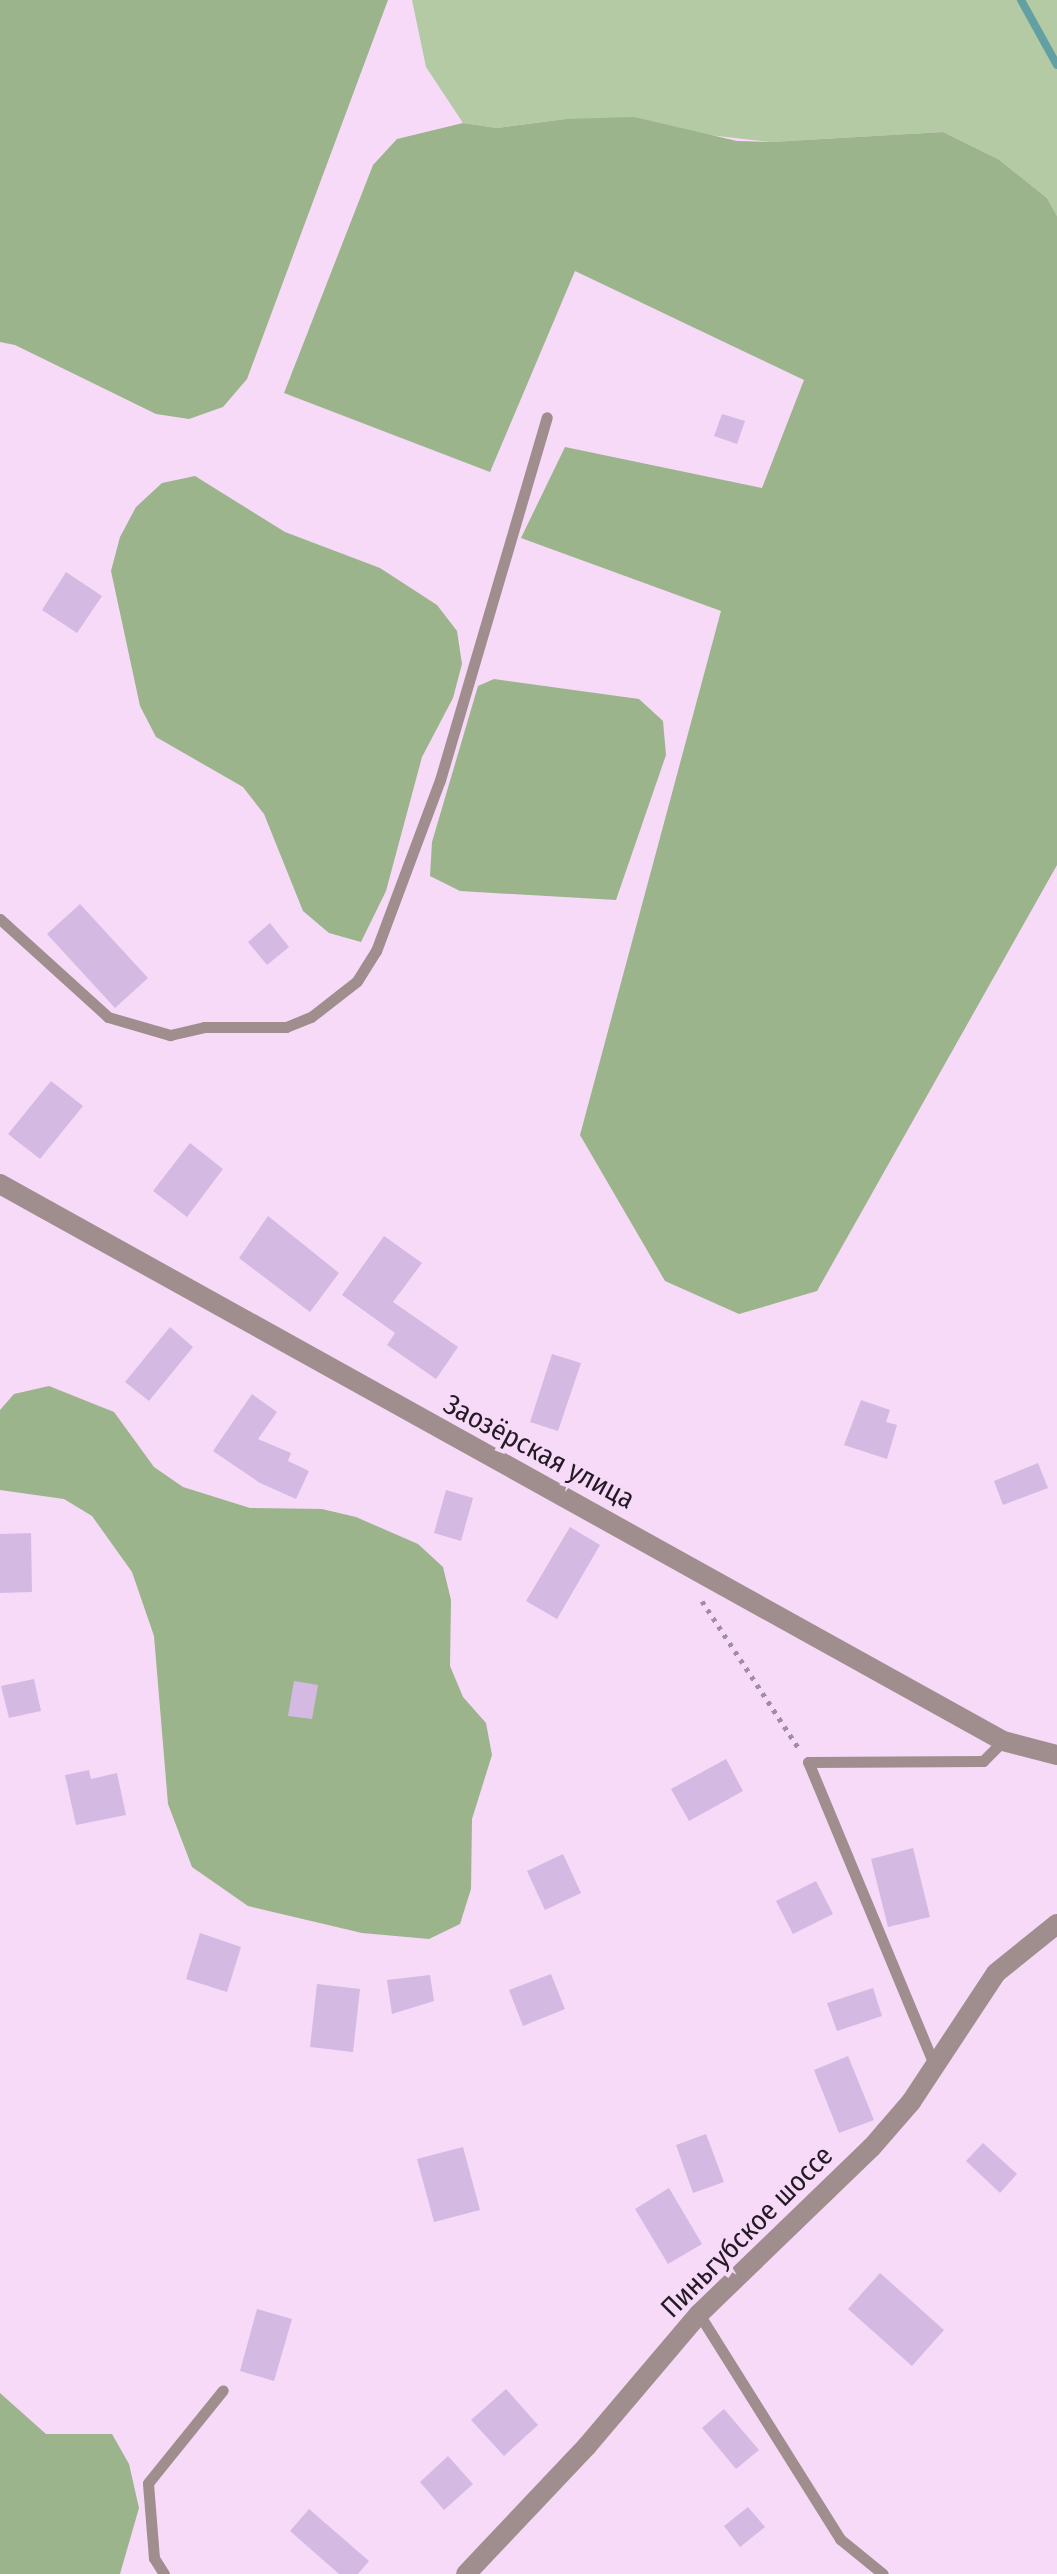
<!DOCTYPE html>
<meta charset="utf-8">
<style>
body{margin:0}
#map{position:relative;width:1057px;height:2574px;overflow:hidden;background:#f6daf8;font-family:"Fira Sans Condensed",sans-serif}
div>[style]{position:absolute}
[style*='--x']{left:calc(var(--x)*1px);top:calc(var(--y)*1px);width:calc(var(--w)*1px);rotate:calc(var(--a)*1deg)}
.green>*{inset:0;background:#b3caa4}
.forest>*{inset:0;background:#9cb48b}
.stream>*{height:8px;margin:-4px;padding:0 4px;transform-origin:4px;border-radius:4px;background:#62a0a4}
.building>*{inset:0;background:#d4bae3}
.path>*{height:5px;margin-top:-2.5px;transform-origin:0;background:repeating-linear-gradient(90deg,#a18da3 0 4px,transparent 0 10px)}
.service>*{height:11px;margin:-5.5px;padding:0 5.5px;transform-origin:5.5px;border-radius:5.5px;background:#a08d8d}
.tertiary>*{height:20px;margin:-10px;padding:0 10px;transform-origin:10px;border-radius:10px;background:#a08d8d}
span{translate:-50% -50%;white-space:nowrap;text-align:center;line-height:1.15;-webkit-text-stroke:8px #f6daf8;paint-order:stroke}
.street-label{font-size:28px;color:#241a25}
</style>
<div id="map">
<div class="green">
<div style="clip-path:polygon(412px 0,1057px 0,1057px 216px,1047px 198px,998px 159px,943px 132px,771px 142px,566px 119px,497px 128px,463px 123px,426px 67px)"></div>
</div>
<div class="forest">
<div style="clip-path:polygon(0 0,388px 0,247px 379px,223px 407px,189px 419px,156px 414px,15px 345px,0 342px)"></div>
<div style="clip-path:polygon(634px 117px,737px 141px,771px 142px,943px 132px,998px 159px,1047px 198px,1057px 216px,1057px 865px,817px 1291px,739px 1314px,665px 1281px,580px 1135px,721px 611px,521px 538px,565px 447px,762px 488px,804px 380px,575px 271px,490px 472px,284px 393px,373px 165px,397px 139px,463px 123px,497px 128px,566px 119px)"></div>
<div style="clip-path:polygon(195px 476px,285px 532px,380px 568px,437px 605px,457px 631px,462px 664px,453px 698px,422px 757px,386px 891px,361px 942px,329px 933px,303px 911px,264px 814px,243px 787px,156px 737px,140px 706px,111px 571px,120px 537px,136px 507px,162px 483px)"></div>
<div style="clip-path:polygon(494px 679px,639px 699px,663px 721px,666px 755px,616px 900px,460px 891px,430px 876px,432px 842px,478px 686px)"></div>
<div style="clip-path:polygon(49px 1386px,114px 1412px,154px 1467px,183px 1487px,250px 1508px,322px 1509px,356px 1517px,418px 1544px,443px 1567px,451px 1600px,450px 1666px,463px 1697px,486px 1723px,492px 1755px,472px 1819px,471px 1889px,460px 1924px,429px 1939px,362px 1933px,248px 1906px,192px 1867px,168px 1804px,154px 1636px,132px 1572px,92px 1516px,64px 1499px,0 1490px,0 1410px,14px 1394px)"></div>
<div style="clip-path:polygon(0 2393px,46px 2434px,112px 2434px,129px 2464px,139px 2508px,120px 2574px,0 2574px)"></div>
</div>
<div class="stream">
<div style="--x:1021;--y:0;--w:74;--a:61"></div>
</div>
<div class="building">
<div style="clip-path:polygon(722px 414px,745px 421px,737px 444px,714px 436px)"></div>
<div style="clip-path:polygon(66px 572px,102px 596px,77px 633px,42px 610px)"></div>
<div style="clip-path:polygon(80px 904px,148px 978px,115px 1008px,47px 934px)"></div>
<div style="clip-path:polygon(270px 923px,289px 947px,267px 965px,248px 942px)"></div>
<div style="clip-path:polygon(51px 1081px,83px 1106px,40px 1159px,8px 1134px)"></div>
<div style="clip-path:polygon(190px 1143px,223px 1169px,187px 1217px,153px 1191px)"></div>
<div style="clip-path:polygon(268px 1216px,339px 1273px,310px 1312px,239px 1258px)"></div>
<div style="clip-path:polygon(384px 1236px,422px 1263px,393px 1302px,458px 1347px,436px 1379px,387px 1345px,395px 1333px,342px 1295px)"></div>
<div style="clip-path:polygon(170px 1327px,193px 1347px,149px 1401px,125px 1382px)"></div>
<div style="clip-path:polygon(552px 1354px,581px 1363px,558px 1431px,530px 1422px)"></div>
<div style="clip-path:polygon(252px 1394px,277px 1412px,258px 1439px,291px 1453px,288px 1461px,309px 1471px,296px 1499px,260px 1483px,213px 1451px)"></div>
<div style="clip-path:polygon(861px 1400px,890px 1410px,886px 1422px,897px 1425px,887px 1459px,844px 1445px)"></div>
<div style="clip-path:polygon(1038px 1463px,1048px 1488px,1003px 1505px,994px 1481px)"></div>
<div style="clip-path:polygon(446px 1490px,473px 1498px,461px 1541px,434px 1533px)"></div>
<div style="clip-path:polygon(570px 1527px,600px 1545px,557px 1619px,526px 1601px)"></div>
<div style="clip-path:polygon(31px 1533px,32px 1592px,0 1593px,0 1534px)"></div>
<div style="clip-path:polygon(34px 1679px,41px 1711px,9px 1718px,1px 1686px)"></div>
<div style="clip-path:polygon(294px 1681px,318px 1685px,312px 1719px,288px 1716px)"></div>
<div style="clip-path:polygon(726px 1759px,743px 1791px,689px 1821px,671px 1789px)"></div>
<div style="clip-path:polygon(89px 1770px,91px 1779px,117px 1773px,126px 1815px,76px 1825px,65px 1775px)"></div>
<div style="clip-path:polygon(913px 1848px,930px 1917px,888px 1927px,871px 1859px)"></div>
<div style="clip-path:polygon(563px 1854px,581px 1893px,545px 1910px,527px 1871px)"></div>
<div style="clip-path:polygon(816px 1881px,833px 1914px,793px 1934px,776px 1901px)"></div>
<div style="clip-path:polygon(200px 1933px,241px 1947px,227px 1992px,186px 1979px)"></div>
<div style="clip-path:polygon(551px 1974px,565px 2009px,523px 2026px,509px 1990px)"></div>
<div style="clip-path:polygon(430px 1975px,434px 2001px,392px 2014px,387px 1980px)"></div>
<div style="clip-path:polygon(317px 1984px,360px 1989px,353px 2052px,310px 2047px)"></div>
<div style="clip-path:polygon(873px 1988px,882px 2016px,837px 2031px,827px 2003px)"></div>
<div style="clip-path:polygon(848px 2056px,874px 2120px,839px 2133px,814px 2070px)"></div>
<div style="clip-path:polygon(706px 2134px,724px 2182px,693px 2193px,676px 2145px)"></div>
<div style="clip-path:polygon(983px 2143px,1017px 2174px,1000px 2193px,966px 2161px)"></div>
<div style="clip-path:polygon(463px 2147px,480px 2210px,434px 2222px,417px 2159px)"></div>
<div style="clip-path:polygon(669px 2188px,702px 2244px,668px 2264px,635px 2209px)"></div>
<div style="clip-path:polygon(880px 2273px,944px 2330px,912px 2366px,848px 2309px)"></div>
<div style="clip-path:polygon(257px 2309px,292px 2319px,274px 2381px,240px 2371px)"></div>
<div style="clip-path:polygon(506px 2389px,538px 2425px,504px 2456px,471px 2420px)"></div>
<div style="clip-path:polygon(724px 2409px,759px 2450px,736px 2469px,702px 2428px)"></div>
<div style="clip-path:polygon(448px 2456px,473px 2484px,444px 2510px,420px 2482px)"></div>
<div style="clip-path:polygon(748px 2507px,765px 2527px,740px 2547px,724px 2526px)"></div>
<div style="clip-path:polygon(309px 2509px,369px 2561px,358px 2574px,339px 2574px,290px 2531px)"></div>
</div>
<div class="path">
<div style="--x:702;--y:1601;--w:178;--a:56.7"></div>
</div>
<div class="service">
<div style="--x:0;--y:919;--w:146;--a:42.2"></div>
<div style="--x:108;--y:1017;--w:65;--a:16.2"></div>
<div style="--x:170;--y:1035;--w:35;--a:-13"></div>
<div style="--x:204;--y:1027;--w:82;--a:0"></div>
<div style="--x:286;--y:1027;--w:27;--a:-22"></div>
<div style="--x:311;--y:1017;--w:58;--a:-38"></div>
<div style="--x:357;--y:981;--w:36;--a:-58"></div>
<div style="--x:376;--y:951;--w:183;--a:-69.5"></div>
<div style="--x:440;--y:780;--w:378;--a:-73.6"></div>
<div style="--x:933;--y:2062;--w:325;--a:-112.6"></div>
<div style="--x:808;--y:1762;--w:175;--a:-0.3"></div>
<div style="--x:983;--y:1761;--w:28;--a:-45"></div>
<div style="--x:699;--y:2314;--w:266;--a:57.9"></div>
<div style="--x:840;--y:2539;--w:55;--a:39.1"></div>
<div style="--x:164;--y:2574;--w:19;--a:-122"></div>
<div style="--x:154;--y:2558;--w:75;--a:-94.6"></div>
<div style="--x:148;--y:2483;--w:119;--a:-51.1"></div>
</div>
<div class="tertiary">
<div style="--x:0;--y:1184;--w:1147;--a:29.04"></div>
<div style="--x:1003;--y:1741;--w:56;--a:14.5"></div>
<div style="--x:466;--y:2574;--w:176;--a:-46.6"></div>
<div style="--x:587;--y:2446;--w:173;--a:-49.7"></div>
<div style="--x:699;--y:2314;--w:240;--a:-44"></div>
<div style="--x:872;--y:2147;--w:60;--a:-49.1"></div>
<div style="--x:911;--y:2102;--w:154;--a:-56.6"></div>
<div style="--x:996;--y:1973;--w:78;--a:-38.8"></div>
</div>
<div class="street-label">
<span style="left:539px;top:1452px;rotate:28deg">Заозёрская улица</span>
<span style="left:747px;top:2232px;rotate:-45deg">Пиньгубское шоссе</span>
</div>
</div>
